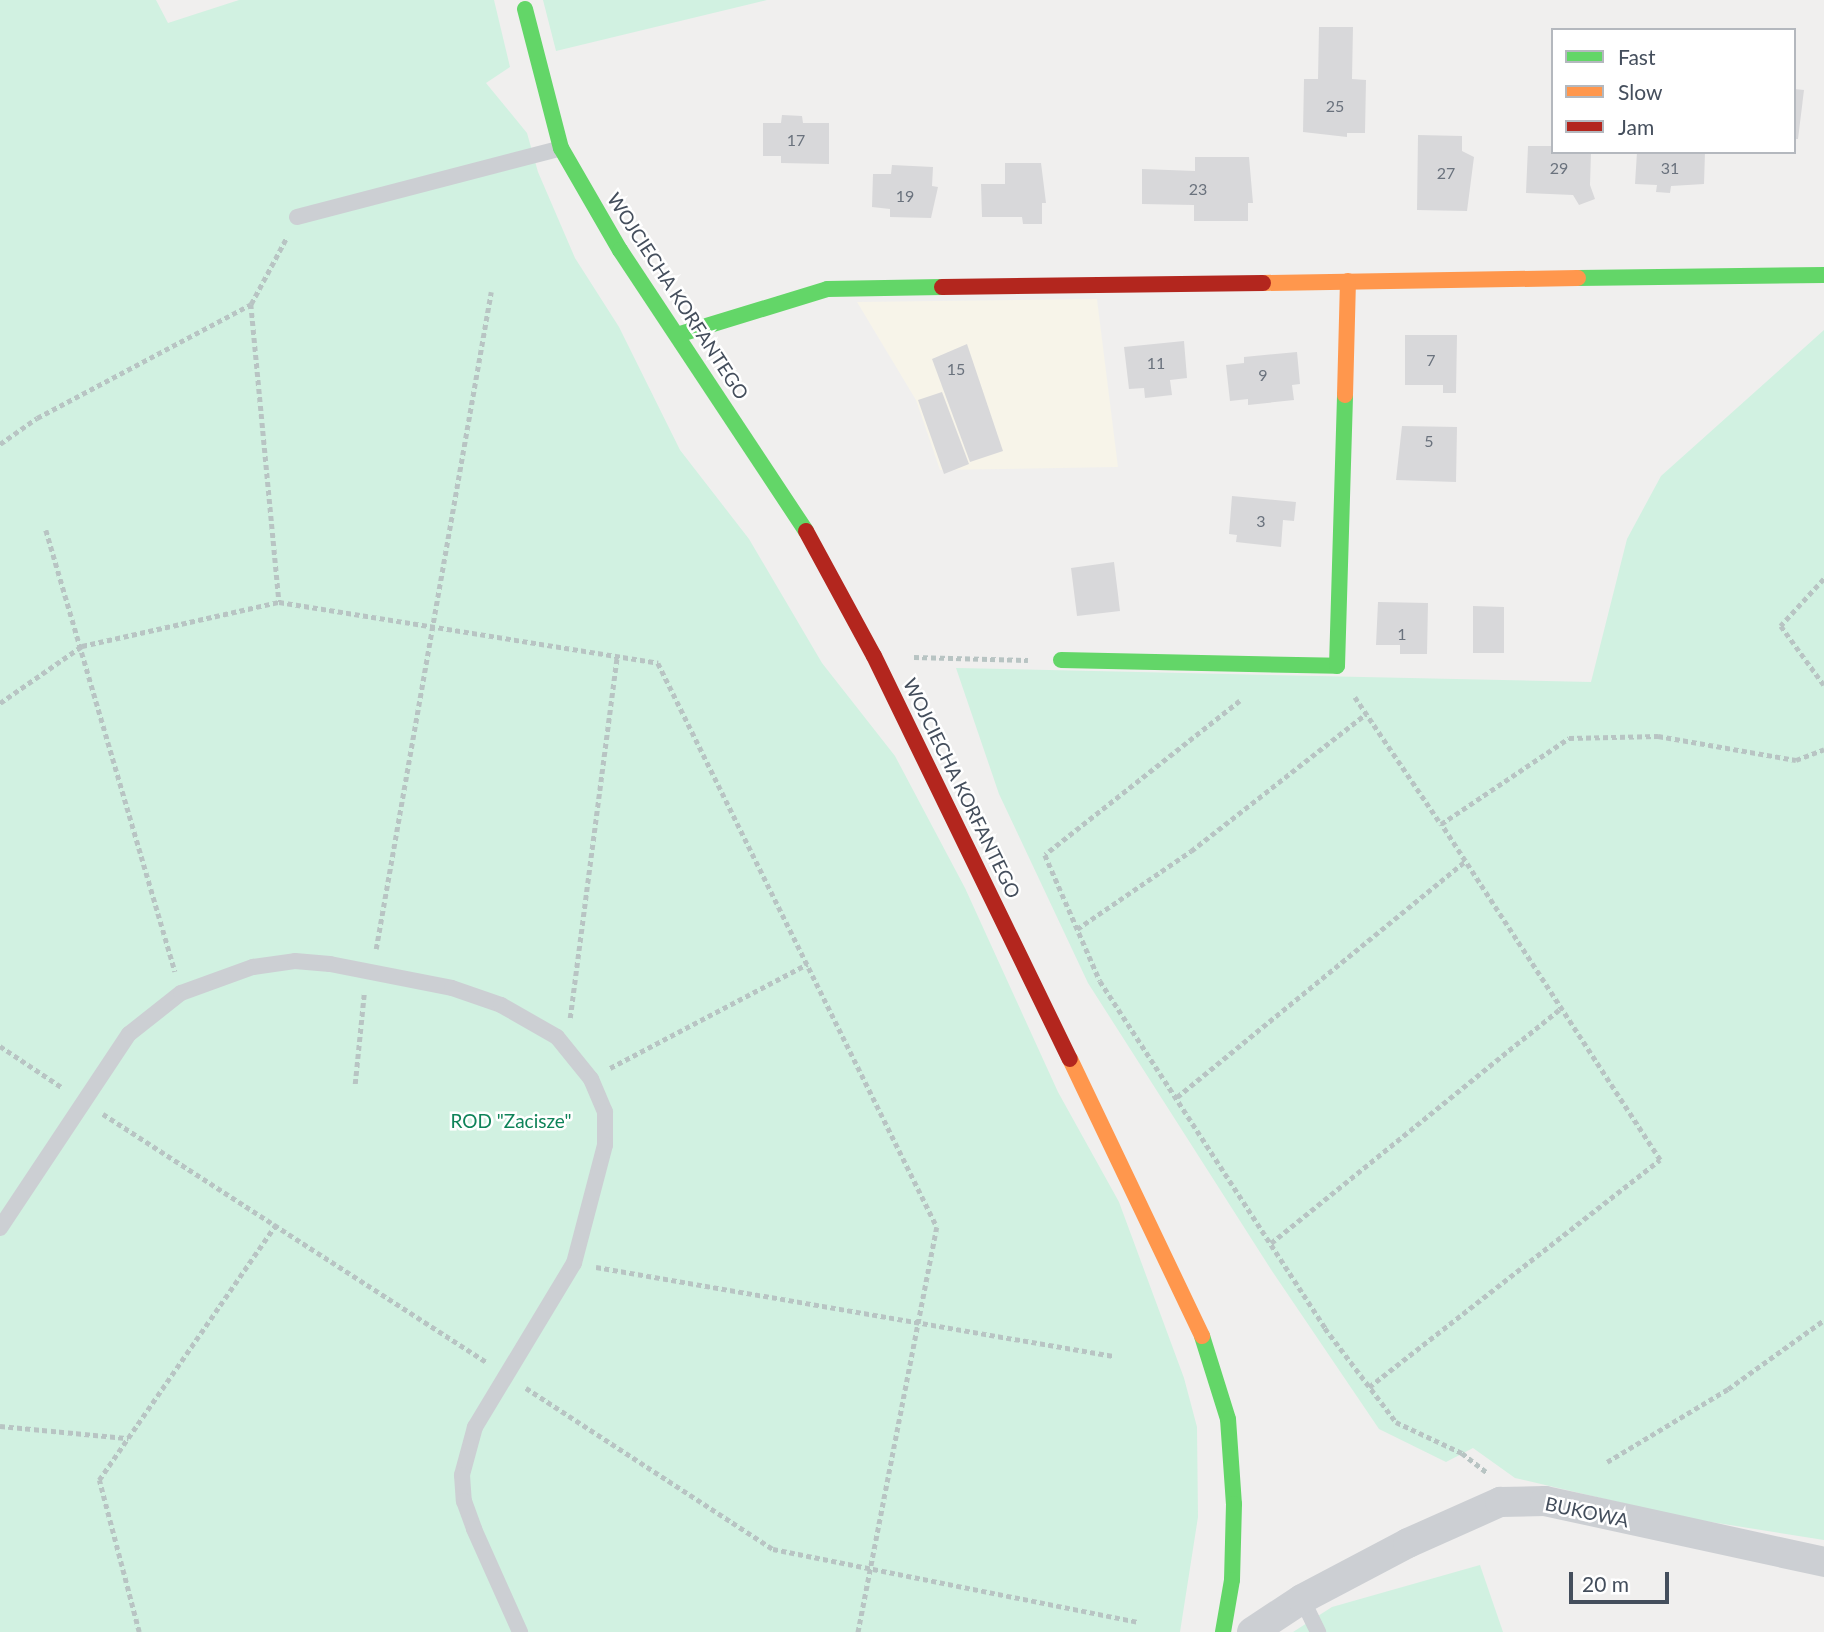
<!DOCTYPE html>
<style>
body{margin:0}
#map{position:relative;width:1824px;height:1632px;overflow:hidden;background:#f0efee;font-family:Lato,sans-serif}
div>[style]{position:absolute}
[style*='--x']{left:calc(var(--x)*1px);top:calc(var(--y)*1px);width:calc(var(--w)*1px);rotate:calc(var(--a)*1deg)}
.commercial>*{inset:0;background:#f7f4e9}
.green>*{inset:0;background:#d1f1e1}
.building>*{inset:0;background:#d8d8da}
.path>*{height:4.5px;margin-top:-2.25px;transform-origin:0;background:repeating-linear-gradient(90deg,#b8c4c3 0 5px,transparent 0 8.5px)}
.lane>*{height:16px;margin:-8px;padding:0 8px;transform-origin:8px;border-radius:8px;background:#cccfd3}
.street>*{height:30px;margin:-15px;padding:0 15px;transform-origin:15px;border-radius:15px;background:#cccfd3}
.fast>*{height:16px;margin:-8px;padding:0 8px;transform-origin:8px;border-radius:8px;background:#63d668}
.slow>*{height:16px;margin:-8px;padding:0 8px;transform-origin:8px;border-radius:8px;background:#ff974d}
.jam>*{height:16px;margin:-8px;padding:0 8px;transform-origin:8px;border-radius:8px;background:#b3261e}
span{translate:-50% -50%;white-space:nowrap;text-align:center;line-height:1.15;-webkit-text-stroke:5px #fff;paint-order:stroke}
.number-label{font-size:16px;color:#6a727d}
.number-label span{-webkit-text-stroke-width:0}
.street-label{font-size:19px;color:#444e5c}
.park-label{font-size:19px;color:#0f8359}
.legend{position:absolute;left:1551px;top:28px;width:245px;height:126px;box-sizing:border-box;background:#fff;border:2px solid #b4b8be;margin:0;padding:9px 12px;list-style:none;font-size:21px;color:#444e5c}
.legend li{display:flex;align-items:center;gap:14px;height:35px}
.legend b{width:35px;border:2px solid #b4b8be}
.scale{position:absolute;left:1569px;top:1572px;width:100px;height:32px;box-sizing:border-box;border:4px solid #444e5c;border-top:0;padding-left:9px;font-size:21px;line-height:24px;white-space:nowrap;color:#444e5c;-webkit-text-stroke:5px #fff;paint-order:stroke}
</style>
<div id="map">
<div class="commercial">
<div style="clip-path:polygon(1097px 299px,1118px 467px,940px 470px,916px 400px,857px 302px)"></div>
</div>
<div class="green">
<div style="clip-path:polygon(0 0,156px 0,168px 23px,239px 0,494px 0,510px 67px,486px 83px,527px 133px,538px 172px,575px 258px,619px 327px,680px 450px,749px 539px,822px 663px,895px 756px,965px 888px,1058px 1092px,1119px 1202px,1184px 1378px,1197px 1427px,1198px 1517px,1180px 1632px,0 1632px)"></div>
<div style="clip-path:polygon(543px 0,767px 0,556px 51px)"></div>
<div style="clip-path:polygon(1824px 330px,1824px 1540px,1686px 1518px,1515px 1478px,1473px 1448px,1446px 1462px,1379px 1429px,1272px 1271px,1088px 983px,999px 794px,956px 668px,1591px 682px,1627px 539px,1661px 476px)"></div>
<div style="clip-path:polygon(1480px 1565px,1503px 1632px,1293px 1632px,1332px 1607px)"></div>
</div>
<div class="building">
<div style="clip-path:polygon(1319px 27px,1353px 27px,1352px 79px,1366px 80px,1365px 133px,1347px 133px,1347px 137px,1303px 132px,1304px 79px,1318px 79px)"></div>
<div style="clip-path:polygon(1794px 89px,1804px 90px,1798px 139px,1794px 139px)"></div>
<div style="clip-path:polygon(782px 115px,802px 116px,803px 123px,829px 123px,829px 164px,781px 163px,781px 156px,763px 156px,763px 123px,781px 123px)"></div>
<div style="clip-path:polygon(1418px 135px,1462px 136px,1462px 151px,1474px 157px,1467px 211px,1417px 210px)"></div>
<div style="clip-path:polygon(1528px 146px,1553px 146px,1553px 152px,1591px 152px,1590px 185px,1595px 199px,1579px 205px,1573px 195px,1526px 193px)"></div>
<div style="clip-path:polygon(1637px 152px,1705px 152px,1704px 184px,1671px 186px,1670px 193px,1656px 192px,1657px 185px,1635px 184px)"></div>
<div style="clip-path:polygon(1195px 157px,1249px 157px,1253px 203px,1248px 203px,1248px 221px,1194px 221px,1194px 205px,1142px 204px,1142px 169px,1195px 171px)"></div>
<div style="clip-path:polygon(1005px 163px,1041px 163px,1046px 203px,1042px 203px,1042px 224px,1023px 224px,1022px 217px,982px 217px,981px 184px,1005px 184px)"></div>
<div style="clip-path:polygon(892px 165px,933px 167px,932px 186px,938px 187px,931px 218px,890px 217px,890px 209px,872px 207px,873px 174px,891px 174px)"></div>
<div style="clip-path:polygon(1405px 335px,1457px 335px,1456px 393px,1443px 393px,1443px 385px,1405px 385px)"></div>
<div style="clip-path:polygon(1184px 341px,1187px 378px,1170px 380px,1172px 395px,1145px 398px,1144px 388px,1129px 389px,1124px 347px)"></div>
<div style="clip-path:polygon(967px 344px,1003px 451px,970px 462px,932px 359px)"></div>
<div style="clip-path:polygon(1297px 352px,1300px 384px,1292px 385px,1294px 400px,1248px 405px,1248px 399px,1230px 401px,1226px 365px,1244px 363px,1244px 357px)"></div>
<div style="clip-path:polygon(942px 392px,969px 464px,944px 474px,918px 400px)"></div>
<div style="clip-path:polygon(1402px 426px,1457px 427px,1456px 482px,1396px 480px)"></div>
<div style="clip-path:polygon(1232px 496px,1296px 502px,1294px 521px,1283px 520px,1281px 547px,1236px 542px,1237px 535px,1229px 534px)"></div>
<div style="clip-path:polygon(1114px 562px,1120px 611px,1077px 616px,1071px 568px)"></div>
<div style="clip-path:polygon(1378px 602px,1428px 603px,1427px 654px,1400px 654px,1400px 645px,1376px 645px)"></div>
<div style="clip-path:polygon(1473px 606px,1504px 607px,1504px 653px,1473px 653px)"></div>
</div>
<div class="path">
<div style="--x:251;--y:304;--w:299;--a:84.6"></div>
<div style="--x:0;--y:444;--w:45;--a:-35.1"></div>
<div style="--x:37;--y:418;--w:242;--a:-28"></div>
<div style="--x:251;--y:304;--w:76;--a:-61.8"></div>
<div style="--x:46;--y:530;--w:460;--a:73.7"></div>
<div style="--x:1824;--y:579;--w:64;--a:132.5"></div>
<div style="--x:1781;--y:626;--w:73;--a:53.9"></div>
<div style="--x:914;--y:657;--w:114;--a:1.5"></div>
<div style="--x:1355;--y:697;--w:153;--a:55.9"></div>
<div style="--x:1441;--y:824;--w:154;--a:-33.9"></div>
<div style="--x:1569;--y:738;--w:89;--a:-1.3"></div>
<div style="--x:1658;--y:736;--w:140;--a:9.9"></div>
<div style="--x:1796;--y:760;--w:30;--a:-21"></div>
<div style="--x:1240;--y:701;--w:248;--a:141.7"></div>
<div style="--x:1045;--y:855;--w:137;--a:66.4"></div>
<div style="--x:1100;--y:981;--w:414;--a:57"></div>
<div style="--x:1325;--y:1328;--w:118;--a:52.9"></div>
<div style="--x:1396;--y:1422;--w:73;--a:25.2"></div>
<div style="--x:1462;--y:1453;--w:33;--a:38"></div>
<div style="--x:0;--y:703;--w:100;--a:-34.8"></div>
<div style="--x:82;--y:646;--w:202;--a:-12.6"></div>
<div style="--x:279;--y:602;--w:384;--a:9.1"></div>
<div style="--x:658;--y:663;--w:629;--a:63.68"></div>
<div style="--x:937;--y:1227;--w:413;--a:101"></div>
<div style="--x:1077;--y:929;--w:138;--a:-34.4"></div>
<div style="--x:1191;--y:851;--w:222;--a:-38.1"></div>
<div style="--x:376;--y:949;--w:667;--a:-80.07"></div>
<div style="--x:570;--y:1018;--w:363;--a:-82.6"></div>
<div style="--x:0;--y:1046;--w:76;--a:33.7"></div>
<div style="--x:610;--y:1068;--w:223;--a:-27.8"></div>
<div style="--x:355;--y:1084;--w:90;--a:-84.3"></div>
<div style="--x:1177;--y:1097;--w:372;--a:-39.3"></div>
<div style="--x:103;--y:1114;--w:456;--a:32.9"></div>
<div style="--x:1271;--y:1243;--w:373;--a:-39"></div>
<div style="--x:596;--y:1267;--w:525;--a:9.77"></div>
<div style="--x:1369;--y:1387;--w:369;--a:-38"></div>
<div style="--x:1660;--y:1160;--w:401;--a:-123.1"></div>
<div style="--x:526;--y:1388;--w:295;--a:33.1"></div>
<div style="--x:773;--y:1549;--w:372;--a:11.3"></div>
<div style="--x:0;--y:1426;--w:129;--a:5.4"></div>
<div style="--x:1607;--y:1462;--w:141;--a:-31.1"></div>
<div style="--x:1728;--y:1389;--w:118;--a:-35.7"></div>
<div style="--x:139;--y:1632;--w:157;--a:-104.7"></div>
<div style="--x:99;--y:1480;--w:311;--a:-55.3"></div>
</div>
<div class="lane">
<div style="--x:297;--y:217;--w:273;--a:-14.6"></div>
<div style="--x:0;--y:1228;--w:233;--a:-56.4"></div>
<div style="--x:129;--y:1034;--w:66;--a:-38.3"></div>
<div style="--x:181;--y:993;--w:77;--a:-19.9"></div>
<div style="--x:253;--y:967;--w:42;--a:-8.1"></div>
<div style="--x:295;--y:961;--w:35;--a:5"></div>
<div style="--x:330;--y:964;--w:124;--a:11.1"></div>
<div style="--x:452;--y:988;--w:52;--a:19.1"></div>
<div style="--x:501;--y:1005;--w:64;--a:29.7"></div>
<div style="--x:557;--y:1037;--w:54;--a:51"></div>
<div style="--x:591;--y:1079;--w:36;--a:67"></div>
<div style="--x:605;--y:1112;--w:33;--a:90"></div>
<div style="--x:605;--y:1145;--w:122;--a:104.7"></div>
<div style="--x:574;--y:1263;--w:192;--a:121.1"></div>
<div style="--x:475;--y:1427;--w:50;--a:105.2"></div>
<div style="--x:462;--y:1475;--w:26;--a:86"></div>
<div style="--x:464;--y:1501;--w:30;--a:70"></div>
<div style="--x:474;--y:1529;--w:113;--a:65.9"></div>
<div style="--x:1302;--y:1599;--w:37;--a:64"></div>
</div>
<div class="street">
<div style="--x:1252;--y:1632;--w:60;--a:-33.4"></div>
<div style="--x:1302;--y:1599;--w:120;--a:-27.8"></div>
<div style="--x:1408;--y:1543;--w:101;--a:-24"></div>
<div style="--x:1500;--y:1502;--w:45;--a:-1.3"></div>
<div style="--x:1545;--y:1501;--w:286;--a:12.3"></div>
</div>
<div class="fast">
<div style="--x:525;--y:9;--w:144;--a:75.5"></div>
<div style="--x:561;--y:148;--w:118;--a:60"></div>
<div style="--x:620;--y:250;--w:337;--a:56.5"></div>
<div style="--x:1578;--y:278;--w:246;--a:-0.7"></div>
<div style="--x:677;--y:335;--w:157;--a:-17"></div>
<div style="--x:827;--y:289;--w:115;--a:-1"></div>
<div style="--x:1061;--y:660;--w:276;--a:1.2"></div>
<div style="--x:1337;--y:666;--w:271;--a:-88.3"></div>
<div style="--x:1202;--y:1336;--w:87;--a:72.6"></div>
<div style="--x:1228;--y:1419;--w:85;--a:86"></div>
<div style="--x:1234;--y:1504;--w:76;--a:91.5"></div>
<div style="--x:1232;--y:1580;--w:53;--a:99.8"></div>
</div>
<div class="slow">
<div style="--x:1263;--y:283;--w:315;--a:-0.9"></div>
<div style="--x:1345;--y:395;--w:114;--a:-88.5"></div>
<div style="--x:1070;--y:1059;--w:307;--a:64.5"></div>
</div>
<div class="jam">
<div style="--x:942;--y:287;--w:321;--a:-0.7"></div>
<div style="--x:806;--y:531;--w:142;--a:61.5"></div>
<div style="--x:874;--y:656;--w:448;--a:64.1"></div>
</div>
<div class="number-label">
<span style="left:1335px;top:106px">25</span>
<span style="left:796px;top:140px">17</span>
<span style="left:1559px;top:168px">29</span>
<span style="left:1670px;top:168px">31</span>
<span style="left:1446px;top:173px">27</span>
<span style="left:1198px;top:189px">23</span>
<span style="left:905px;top:196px">19</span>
<span style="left:1431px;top:360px">7</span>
<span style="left:1156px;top:363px">11</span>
<span style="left:956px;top:369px">15</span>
<span style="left:1263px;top:375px">9</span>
<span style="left:1429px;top:441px">5</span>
<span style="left:1261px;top:521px">3</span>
<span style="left:1402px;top:634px">1</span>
</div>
<div class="street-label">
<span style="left:678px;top:296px;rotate:57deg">WOJCIECHA KORFANTEGO</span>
<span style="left:962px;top:788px;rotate:64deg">WOJCIECHA KORFANTEGO</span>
<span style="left:1587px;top:1512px;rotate:12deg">BUKOWA</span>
</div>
<div class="park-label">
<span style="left:511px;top:1121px">ROD "Zacisze"</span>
</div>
<ul class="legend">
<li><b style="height:9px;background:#63d668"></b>Fast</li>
<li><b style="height:9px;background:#ff974d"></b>Slow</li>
<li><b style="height:9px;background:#b3261e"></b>Jam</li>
</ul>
<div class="scale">20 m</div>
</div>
